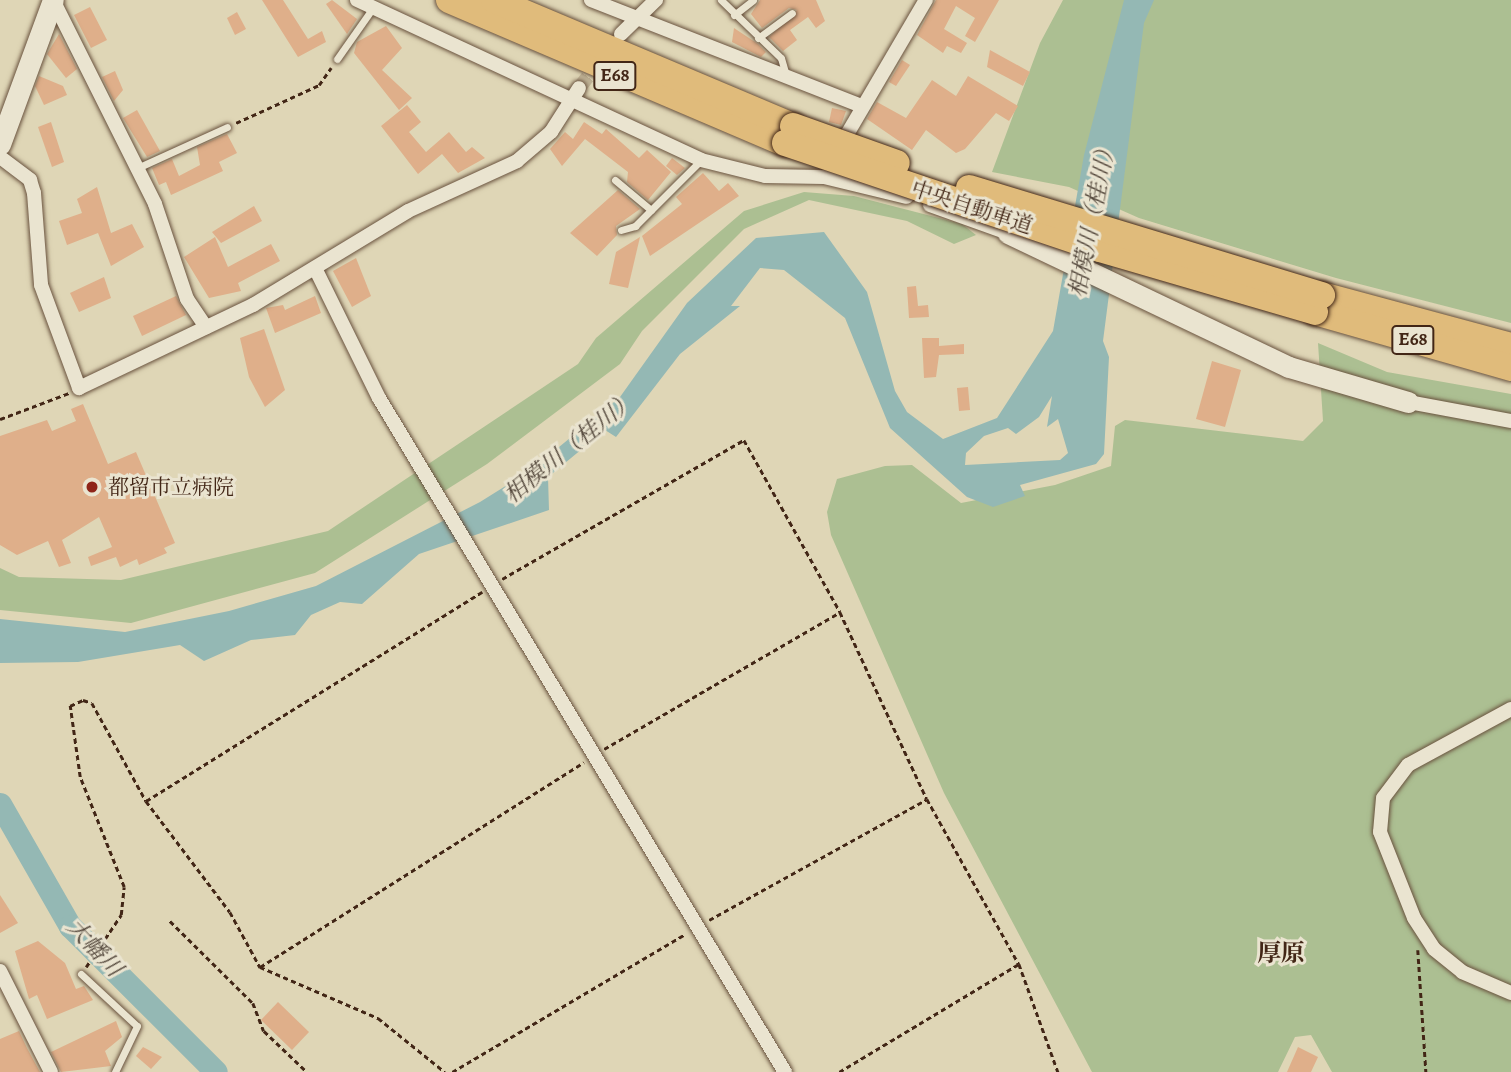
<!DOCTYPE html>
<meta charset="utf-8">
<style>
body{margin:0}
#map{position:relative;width:1511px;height:1072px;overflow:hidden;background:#dfd6b6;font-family:Alegreya,"Noto Serif JP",serif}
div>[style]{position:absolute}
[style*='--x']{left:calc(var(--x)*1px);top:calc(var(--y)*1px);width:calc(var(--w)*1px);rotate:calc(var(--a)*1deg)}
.green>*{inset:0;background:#acbf92}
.water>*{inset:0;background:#94b8b4}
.river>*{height:23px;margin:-11.5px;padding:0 11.5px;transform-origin:11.5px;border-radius:11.5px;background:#94b8b4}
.building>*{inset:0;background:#dfaf8a}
.street-tunnel>*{height:14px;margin-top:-7px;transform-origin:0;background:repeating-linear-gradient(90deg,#c0b396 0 14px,transparent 0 21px)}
.path>*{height:2.5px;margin-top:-1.25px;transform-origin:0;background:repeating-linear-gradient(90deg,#422616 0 5px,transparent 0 8.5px)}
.roads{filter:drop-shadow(0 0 2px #69523e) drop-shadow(0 0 2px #69523e)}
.lane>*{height:7px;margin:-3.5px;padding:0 3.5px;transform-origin:3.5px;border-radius:3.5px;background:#eae4d0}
.street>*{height:14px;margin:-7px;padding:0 7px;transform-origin:7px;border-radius:7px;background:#eae4d0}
.secondary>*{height:21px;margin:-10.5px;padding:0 10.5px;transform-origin:10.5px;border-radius:10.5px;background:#eae4d0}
.highway>*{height:26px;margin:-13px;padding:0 13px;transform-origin:13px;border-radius:13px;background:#e0bb7b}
.bridges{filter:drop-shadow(0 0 2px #422616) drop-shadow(0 0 2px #422616)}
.highway-bridge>*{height:26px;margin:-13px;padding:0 13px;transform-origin:13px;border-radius:13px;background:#e0bb7b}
.dots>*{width:19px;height:19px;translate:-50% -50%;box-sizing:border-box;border:4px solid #eae4d0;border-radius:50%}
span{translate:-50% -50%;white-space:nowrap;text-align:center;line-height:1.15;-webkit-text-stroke:6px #eae4d0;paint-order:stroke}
.shield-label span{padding:2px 5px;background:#eae4d0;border:2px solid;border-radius:5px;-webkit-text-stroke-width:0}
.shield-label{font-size:19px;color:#422616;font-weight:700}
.street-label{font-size:21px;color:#422616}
.poi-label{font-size:21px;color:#422616}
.left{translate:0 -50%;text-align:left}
.water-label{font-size:23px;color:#564a3e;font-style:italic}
.quarter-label{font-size:24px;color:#422616;font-weight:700}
</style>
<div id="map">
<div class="green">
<div style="clip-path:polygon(1063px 0,1511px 0,1511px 323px,1336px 278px,1139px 218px,1069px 187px,992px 172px,1040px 43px)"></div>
<div style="clip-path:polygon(804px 192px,854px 196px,962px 224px,976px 235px,954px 244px,907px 221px,809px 200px,744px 229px,642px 331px,620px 364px,487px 464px,315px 573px,131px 623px,0 610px,0 568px,19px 577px,121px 580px,328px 531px,578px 364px,596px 338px,744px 211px)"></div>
<div style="clip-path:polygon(1318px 343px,1387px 372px,1511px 394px,1511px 1072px,1332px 1072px,1311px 1035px,1295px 1037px,1278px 1072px,1092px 1072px,944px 793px,831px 535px,827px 512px,837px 479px,885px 466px,912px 465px,961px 503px,1055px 485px,1111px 466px,1115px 426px,1125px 420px,1303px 441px,1323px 421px)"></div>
</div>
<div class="water">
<div style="clip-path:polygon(evenodd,1124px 0,1154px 0,1144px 23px,1103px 341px,1109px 357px,1104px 454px,1096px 464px,1020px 485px,1025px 496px,993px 507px,967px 497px,890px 428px,845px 318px,784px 270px,760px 268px,731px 306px,740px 306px,680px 354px,616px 437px,605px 430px,548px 477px,549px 510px,419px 554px,362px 604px,340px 602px,311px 615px,295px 635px,251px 640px,204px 661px,180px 645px,78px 662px,0 663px,0 619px,125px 632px,229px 611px,316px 586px,480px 502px,531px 470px,620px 397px,687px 303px,756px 238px,824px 232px,867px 292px,895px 391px,907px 412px,943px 439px,997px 418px,1053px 331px,1084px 155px,1124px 0,1052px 396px,1047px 427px,1058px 419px,1068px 453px,1060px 460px,965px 465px,966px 453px,984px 436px,1008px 428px,1016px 434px,1039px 417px,1052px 396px)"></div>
</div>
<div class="river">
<div style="--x:0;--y:804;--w:141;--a:60.2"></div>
<div style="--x:70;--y:926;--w:206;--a:45"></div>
</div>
<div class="building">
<div style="clip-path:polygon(262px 0,283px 0,308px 39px,322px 31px,326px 42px,298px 57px)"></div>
<div style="clip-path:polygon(332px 0,357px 19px,347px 34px,326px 4px)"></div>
<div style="clip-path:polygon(760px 0,816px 0,825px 21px,816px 28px,808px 17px,790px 30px,797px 40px,783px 51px,769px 37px,797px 10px,789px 8px,762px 28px,751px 14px)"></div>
<div style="clip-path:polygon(936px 0,999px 0,975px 42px,965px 36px,975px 18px,956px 6px,944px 29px,967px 43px,961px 53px,947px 46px,943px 53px,917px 35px)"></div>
<div style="clip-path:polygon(90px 7px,107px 40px,91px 48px,74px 15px)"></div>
<div style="clip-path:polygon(237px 12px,246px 29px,235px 35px,227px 18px)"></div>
<div style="clip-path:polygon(386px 26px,402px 48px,382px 70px,412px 98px,399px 110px,354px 53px,357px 42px)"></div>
<div style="clip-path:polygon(734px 28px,758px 44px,766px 52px,761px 57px,732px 42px)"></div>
<div style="clip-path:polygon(59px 34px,77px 69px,66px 78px,47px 54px)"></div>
<div style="clip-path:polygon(990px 50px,1030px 72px,1023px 86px,987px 67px)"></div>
<div style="clip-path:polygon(902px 60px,910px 65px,896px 86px,889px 82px)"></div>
<div style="clip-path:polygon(115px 71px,123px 90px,114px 101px,102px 77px)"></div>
<div style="clip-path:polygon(39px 76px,63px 86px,67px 95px,44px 105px,35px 86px)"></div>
<div style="clip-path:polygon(968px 76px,1018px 106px,1009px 121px,996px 113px,965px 149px,956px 153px,926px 130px,912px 150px,867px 119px,877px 102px,906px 118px,932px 80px,956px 96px)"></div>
<div style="clip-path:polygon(407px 105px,421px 122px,409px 132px,426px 152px,449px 132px,466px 152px,472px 147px,485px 158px,458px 173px,442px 154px,418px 174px,381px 126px)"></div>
<div style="clip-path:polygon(832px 108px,846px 111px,841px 125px,829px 122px)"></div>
<div style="clip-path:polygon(137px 110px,160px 151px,147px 157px,123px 118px)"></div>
<div style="clip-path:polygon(51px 122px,64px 162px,52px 167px,38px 127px)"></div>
<div style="clip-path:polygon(584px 122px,602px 134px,606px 129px,639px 158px,647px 150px,671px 172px,648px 200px,627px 182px,628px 172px,585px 139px,562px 166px,550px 149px,565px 132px,573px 139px)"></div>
<div style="clip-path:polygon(227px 134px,237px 153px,219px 162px,223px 171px,171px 195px,166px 182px,159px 185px,152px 168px,172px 159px,179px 176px,200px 165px,197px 147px)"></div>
<div style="clip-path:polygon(672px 158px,685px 168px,677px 175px,666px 166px)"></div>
<div style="clip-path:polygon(703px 173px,719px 191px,728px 183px,739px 196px,650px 256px,642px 236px,682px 204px,676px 197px)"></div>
<div style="clip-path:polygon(97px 187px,111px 233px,132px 224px,144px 247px,111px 266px,98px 233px,67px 245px,59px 221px,82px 213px,77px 199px)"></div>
<div style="clip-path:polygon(618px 190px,640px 209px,616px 226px,617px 235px,597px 256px,570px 233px)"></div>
<div style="clip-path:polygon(254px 206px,262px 221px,221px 243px,212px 232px)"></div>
<div style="clip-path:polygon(215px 237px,228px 267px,271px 244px,280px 261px,238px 283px,241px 291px,209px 298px,184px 257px)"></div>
<div style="clip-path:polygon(640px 237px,628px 288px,609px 284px,616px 252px)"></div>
<div style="clip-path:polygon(356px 258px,371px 296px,352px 307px,333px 271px)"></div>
<div style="clip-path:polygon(104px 277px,111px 298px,79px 312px,70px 293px)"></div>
<div style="clip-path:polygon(916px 286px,918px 306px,928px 305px,929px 317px,909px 318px,907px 287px)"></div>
<div style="clip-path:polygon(176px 296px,186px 315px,142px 336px,133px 316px)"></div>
<div style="clip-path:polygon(315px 296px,321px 313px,275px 333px,266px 308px,283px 305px,285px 310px)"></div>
<div style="clip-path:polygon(264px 329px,285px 390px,265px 407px,249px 377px,240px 338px)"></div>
<div style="clip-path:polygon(922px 338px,939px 338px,939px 346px,964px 344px,964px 354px,939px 355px,936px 377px,924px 378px)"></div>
<div style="clip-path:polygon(1212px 361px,1241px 370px,1225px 427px,1196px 419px)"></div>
<div style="clip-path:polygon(968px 387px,970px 410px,959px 411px,957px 388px)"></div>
<div style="clip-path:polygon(83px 404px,108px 464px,136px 452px,175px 543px,164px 548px,167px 553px,139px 565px,137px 559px,120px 567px,116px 557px,91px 566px,88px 557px,112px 547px,99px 517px,62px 540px,71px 563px,59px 567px,48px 541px,17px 555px,0 545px,0 436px,47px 420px,52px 431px,76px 421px,71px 409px)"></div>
<div style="clip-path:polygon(0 895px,18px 923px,0 933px)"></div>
<div style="clip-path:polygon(38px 941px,65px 963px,76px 989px,84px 986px,93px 1000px,47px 1019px,37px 995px,29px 999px,15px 951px)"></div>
<div style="clip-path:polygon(278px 1002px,309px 1032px,292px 1050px,261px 1020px)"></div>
<div style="clip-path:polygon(116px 1021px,122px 1037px,105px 1051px,111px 1066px,61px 1072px,51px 1052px)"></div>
<div style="clip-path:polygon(19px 1031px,27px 1048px,40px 1072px,0 1072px,0 1039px)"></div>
<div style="clip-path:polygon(143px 1047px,162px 1057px,151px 1069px,136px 1056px)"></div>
<div style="clip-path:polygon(1298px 1047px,1318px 1057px,1311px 1072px,1287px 1072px)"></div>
</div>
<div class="street-tunnel">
<div style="--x:579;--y:88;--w:37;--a:-52"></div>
</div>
<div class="path">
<div style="--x:236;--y:123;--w:91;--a:-24.6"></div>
<div style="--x:319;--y:85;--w:21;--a:-55"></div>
<div style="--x:0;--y:419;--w:74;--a:-20.6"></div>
<div style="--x:502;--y:579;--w:279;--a:-29.9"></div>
<div style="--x:744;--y:440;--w:197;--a:60.8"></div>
<div style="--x:840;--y:612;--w:206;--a:65.1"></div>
<div style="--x:927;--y:799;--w:189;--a:60.9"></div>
<div style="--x:1019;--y:964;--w:115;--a:70.1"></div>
<div style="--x:604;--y:749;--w:273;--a:-30.1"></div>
<div style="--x:146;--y:801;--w:396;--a:-31.9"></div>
<div style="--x:709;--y:920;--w:249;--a:-29"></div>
<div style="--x:170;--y:921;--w:117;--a:44.7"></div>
<div style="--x:253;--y:1003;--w:30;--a:69"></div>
<div style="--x:264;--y:1031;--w:59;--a:43.6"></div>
<div style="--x:1418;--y:950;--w:122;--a:86.2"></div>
<div style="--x:86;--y:967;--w:63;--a:-56.1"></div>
<div style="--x:121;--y:915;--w:28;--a:-84"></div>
<div style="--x:124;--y:887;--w:118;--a:-111.8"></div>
<div style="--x:80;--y:777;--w:72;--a:-98"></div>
<div style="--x:70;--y:706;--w:14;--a:-25"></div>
<div style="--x:83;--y:700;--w:9;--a:18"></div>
<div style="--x:92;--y:703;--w:112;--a:61.1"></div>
<div style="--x:146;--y:801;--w:139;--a:52.9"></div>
<div style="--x:230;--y:912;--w:63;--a:61.4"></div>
<div style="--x:260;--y:967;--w:383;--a:-32.3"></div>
<div style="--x:260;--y:967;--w:129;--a:23.4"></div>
<div style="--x:378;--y:1018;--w:86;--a:38.9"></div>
<div style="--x:452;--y:1072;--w:271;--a:-30.6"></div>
<div style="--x:839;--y:1072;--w:210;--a:-31"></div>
</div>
<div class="roads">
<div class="lane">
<div style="--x:721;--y:0;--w:83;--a:44"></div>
<div style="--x:781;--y:58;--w:19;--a:74"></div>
<div style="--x:734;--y:15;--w:24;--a:-38"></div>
<div style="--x:758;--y:38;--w:42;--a:-36.3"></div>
<div style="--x:337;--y:59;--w:61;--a:-55"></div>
<div style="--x:135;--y:169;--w:101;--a:-24.5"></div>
<div style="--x:615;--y:180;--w:47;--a:39.8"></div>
<div style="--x:621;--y:230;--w:15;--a:-16"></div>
<div style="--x:635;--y:226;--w:93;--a:-45"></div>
<div style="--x:81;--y:974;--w:76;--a:42.9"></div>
<div style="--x:137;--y:1026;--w:51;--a:115.6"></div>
</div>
<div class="street">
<div style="--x:53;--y:0;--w:228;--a:63.4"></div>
<div style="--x:155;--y:204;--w:100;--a:71.4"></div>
<div style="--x:187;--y:299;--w:34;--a:56"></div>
<div style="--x:357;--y:0;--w:379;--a:24.9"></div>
<div style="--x:701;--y:160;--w:66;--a:14"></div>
<div style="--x:765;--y:176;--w:59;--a:1"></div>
<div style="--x:824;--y:177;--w:85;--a:13.5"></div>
<div style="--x:591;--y:0;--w:290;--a:21.4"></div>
<div style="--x:621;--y:34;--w:49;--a:-44.2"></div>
<div style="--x:839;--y:148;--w:172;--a:-59.6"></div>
<div style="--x:0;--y:157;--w:38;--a:37"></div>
<div style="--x:30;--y:180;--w:14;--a:73"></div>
<div style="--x:34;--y:193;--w:92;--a:85.6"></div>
<div style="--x:41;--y:285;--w:110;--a:69.7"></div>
<div style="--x:79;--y:388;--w:193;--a:-25.5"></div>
<div style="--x:253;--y:305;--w:181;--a:-31.2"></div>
<div style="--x:408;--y:211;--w:120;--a:-24.6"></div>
<div style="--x:517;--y:161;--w:45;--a:-40.5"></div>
<div style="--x:551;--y:132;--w:52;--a:-57.5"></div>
<div style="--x:930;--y:205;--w:83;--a:19.7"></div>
<div style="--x:315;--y:268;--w:145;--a:63.8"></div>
<div style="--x:379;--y:398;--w:787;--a:58.94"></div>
<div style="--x:1408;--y:402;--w:105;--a:10.5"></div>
<div style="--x:1511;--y:709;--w:117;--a:151.5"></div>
<div style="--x:1408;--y:765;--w:41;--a:127.1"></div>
<div style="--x:1383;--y:798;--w:34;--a:95"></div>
<div style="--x:1380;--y:832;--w:92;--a:68.4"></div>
<div style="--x:1414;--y:918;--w:37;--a:57"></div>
<div style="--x:1434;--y:949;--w:36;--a:39"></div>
<div style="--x:1462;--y:972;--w:53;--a:23.2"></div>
<div style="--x:0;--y:971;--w:113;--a:63.2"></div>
</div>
<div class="secondary">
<div style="--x:0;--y:144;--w:153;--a:-69.8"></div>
<div style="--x:1008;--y:233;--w:311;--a:25.5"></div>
<div style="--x:1289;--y:367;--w:124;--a:16.4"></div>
</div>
<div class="highway">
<div style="--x:449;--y:0;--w:365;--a:23.1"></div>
<div style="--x:494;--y:0;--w:324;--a:22.9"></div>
<div style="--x:1322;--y:295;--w:196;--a:15.1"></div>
<div style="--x:1315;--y:312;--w:204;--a:15.9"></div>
</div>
</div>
<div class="bridges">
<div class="highway-bridge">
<div style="--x:793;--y:126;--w:110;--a:19.6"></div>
<div style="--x:785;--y:143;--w:332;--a:18.6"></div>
<div style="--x:1100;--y:249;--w:224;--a:16.3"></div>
<div style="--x:969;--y:188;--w:369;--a:16.9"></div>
</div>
</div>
<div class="dots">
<div style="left:92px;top:487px;background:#8f2418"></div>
</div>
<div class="shield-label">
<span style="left:615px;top:76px">E68</span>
<span style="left:1413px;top:340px">E68</span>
</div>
<div class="street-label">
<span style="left:972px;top:207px;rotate:18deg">中央自動車道</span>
</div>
<div class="poi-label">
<span class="left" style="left:108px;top:487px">都留市立病院</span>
</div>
<div class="water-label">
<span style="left:1093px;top:218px;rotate:-79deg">相模川（桂川）</span>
<span style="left:570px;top:448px;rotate:-39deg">相模川（桂川）</span>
<span style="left:94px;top:948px;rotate:47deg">大幡川</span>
</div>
<div class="quarter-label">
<span style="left:1281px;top:954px">厚原</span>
</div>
</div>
